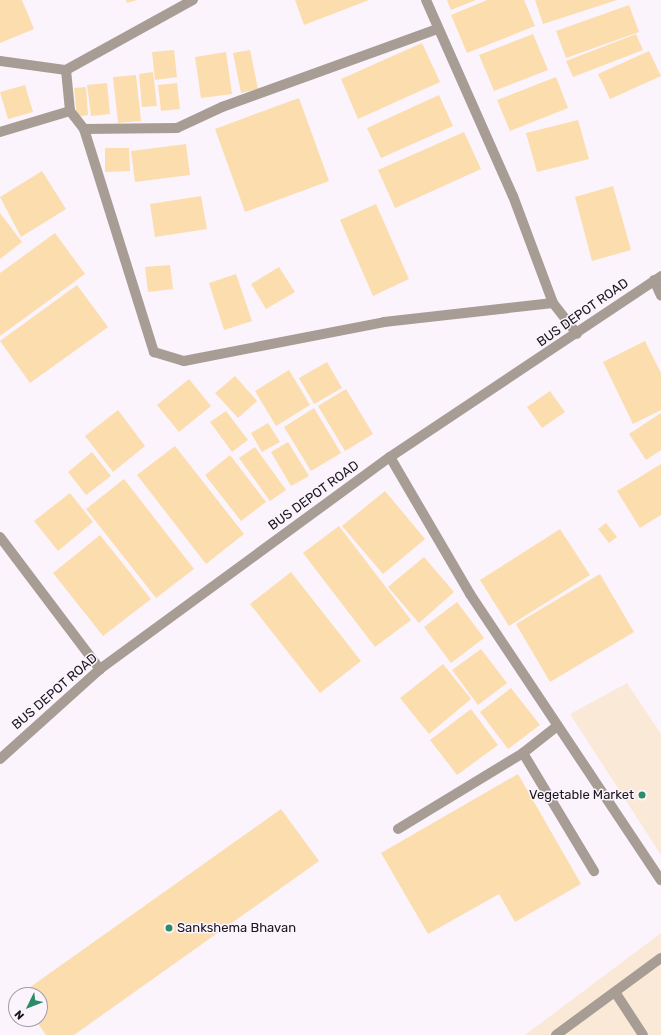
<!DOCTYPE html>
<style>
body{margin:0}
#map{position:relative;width:661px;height:1035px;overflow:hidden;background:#fbf4fd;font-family:Rubik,sans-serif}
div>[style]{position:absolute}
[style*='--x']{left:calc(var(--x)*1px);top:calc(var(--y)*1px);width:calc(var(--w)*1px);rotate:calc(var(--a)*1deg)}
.commercial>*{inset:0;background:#fbe9d8}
.building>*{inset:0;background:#fcddad}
.service>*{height:10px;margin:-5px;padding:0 5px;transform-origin:5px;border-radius:5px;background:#a79d95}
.minor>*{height:10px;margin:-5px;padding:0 5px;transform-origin:5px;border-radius:5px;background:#a79d95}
.tertiary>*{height:10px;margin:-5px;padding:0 5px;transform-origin:5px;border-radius:5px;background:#a79d95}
.dots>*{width:11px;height:11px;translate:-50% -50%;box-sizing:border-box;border:2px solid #fbf4fd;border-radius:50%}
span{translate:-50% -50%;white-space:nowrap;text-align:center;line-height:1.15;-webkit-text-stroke:3px #fbf4fd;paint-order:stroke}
.street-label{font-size:13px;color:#1b161e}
.poi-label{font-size:13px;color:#1b161e}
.right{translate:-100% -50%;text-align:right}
.left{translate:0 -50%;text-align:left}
.north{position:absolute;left:8px;top:987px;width:40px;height:40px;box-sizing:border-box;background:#fbf4fd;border:1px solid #a19ba4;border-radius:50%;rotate:227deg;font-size:11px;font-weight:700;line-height:16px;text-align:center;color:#1b161e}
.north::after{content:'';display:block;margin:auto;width:14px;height:18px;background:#2b8c65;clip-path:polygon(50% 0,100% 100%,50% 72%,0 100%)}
</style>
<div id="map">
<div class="commercial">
<div style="clip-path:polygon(627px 683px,661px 734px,661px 855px,570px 714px)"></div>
<div style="clip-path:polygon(661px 933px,661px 1035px,525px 1035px)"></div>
</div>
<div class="building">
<div style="clip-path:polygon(0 0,22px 0,34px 29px,0 43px)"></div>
<div style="clip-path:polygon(126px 0,137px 0,127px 3px)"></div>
<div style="clip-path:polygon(295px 0,369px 0,304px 25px)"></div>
<div style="clip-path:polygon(447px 0,476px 0,451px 10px)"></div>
<div style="clip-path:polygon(487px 0,524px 0,535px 26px,467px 53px,451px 15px)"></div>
<div style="clip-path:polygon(535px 0,617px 0,543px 24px)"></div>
<div style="clip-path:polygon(629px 5px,639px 32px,566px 58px,556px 31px)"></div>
<div style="clip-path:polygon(533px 34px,548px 70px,494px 91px,479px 55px)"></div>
<div style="clip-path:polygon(636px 34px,643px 50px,573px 77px,566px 61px)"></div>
<div style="clip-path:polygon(422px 43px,440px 82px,358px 119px,341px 79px)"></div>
<div style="clip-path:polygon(174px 50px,177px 77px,155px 80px,152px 52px)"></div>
<div style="clip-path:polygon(250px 50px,258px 89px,241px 93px,233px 53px)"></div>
<div style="clip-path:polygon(649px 51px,661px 76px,610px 99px,598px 74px)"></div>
<div style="clip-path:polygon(226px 52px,232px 94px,201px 98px,195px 57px)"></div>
<div style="clip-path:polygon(153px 72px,157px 106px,142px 107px,139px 74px)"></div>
<div style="clip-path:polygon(136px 75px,141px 121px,118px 123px,113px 77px)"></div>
<div style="clip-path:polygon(556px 77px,568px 108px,510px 131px,497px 100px)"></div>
<div style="clip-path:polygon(107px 83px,110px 114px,91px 116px,87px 85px)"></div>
<div style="clip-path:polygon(177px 83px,180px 109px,161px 111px,158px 85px)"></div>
<div style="clip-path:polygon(25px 85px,33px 112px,8px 119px,0 92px)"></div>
<div style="clip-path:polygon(86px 87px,88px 115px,77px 117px,74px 88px)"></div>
<div style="clip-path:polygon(439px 95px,453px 126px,381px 158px,367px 128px)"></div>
<div style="clip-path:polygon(299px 98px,329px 181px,245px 212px,215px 129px)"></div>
<div style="clip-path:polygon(578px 120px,589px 159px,537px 172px,526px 133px)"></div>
<div style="clip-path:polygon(464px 132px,481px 169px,395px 208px,378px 170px)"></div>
<div style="clip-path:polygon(186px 144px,190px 175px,135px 182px,131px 151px)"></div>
<div style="clip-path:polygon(105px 148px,129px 148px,130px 171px,105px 172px)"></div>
<div style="clip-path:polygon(42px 171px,66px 209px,21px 237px,0 197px)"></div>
<div style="clip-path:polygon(613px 186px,631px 250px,592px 261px,575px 197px)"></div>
<div style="clip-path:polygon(201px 196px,207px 229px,155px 237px,150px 204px)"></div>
<div style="clip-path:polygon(376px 204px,409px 279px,373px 296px,340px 220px)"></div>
<div style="clip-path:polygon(0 213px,22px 242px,0 259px)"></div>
<div style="clip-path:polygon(55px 233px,85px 274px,0 336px,0 273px)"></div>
<div style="clip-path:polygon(170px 265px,173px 289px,148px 292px,145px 267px)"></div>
<div style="clip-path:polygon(279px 267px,295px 292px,266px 309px,251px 284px)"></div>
<div style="clip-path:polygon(236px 274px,252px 321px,224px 330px,209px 283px)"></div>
<div style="clip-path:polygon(77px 285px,108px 327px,30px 383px,0 341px)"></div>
<div style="clip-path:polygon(645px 341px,661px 373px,661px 410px,633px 424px,603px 362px)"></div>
<div style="clip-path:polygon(327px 362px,342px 388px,314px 404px,299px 378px)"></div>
<div style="clip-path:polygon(289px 370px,310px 405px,276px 426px,255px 391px)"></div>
<div style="clip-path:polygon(235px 376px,257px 401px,238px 418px,215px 393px)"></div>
<div style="clip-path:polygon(189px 379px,211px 406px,179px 432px,157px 405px)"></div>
<div style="clip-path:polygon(346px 389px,373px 434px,345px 451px,318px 406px)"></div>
<div style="clip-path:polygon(550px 391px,565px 412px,542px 428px,527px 407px)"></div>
<div style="clip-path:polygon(314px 408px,341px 453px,311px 471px,284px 427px)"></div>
<div style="clip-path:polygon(118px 410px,145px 446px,113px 472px,85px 436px)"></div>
<div style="clip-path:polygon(226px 411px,248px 440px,232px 452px,210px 422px)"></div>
<div style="clip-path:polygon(661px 413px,661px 450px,646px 460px,629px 434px)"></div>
<div style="clip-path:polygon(268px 423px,280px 442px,262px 452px,251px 433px)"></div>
<div style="clip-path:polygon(288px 442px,309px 476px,291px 486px,271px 452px)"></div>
<div style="clip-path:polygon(175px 446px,244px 534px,206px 564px,137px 475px)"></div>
<div style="clip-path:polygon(255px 447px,286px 490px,270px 501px,239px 458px)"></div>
<div style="clip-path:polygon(92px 452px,111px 476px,86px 495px,68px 472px)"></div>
<div style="clip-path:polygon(230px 455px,266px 502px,241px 521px,205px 475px)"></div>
<div style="clip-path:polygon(661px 464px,661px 515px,640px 528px,617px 491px)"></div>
<div style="clip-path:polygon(124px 479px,194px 569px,156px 598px,86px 509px)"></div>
<div style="clip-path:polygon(385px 491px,425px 539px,383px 574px,342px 526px)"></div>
<div style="clip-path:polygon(70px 493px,93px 522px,58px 551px,34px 521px)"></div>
<div style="clip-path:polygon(606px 523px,617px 537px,609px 543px,598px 529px)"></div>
<div style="clip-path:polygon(339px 526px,411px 620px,375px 647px,303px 553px)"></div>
<div style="clip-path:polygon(560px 529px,590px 575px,509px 626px,480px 580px)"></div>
<div style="clip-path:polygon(100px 535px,151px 599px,103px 636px,53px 573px)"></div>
<div style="clip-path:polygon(424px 557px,454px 592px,419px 623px,388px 587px)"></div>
<div style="clip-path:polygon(291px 572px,361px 661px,320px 693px,250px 604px)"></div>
<div style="clip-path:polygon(600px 574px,634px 632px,550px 682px,516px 624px)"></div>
<div style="clip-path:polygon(457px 602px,484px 638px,451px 663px,424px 627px)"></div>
<div style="clip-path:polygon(481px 649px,507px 683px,478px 705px,452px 670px)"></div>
<div style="clip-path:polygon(443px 664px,471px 699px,429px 734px,400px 698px)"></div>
<div style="clip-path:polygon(511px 688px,540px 725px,508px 749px,480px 712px)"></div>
<div style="clip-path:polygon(471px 709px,498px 745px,457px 775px,430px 740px)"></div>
<div style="clip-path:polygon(518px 774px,581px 884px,515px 922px,499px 894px,428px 934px,381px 853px)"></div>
<div style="clip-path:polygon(281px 809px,319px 861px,74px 1035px,46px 1035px,35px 1019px,40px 1019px,40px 995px,19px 995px)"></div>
</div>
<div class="service">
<div style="--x:390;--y:457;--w:159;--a:59.7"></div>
<div style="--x:470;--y:594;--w:344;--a:56.3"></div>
<div style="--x:523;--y:753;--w:138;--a:59"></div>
<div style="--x:398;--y:829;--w:146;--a:-31.3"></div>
<div style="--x:523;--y:753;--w:42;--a:-38.2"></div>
<div style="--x:615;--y:992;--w:51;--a:56.9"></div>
<div style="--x:556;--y:1035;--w:130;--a:-36.3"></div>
</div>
<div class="minor">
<div style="--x:426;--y:0;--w:214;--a:66.1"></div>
<div style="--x:513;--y:196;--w:114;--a:69.5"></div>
<div style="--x:553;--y:303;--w:39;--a:52"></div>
<div style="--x:0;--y:61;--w:67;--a:7.8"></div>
<div style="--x:66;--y:70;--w:41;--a:84.4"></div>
<div style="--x:66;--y:70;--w:145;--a:-28.9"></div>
<div style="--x:84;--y:129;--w:234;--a:72.6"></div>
<div style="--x:154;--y:352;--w:31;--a:17"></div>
<div style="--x:184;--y:361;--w:204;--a:-11"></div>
<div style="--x:384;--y:322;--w:170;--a:-6.4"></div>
<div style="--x:0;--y:132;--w:73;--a:-16.7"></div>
<div style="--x:70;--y:111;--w:23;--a:52"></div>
<div style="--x:84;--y:129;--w:93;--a:-0.6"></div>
<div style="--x:177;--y:128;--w:50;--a:-25"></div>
<div style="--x:222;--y:107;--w:229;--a:-19.9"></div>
<div style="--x:654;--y:280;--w:17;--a:66"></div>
<div style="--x:0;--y:537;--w:166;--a:52.9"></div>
</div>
<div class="tertiary">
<div style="--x:0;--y:759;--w:135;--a:-42"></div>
<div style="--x:100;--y:669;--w:359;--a:-36.2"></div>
<div style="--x:390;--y:457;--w:326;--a:-33.7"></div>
</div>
<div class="dots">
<div style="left:642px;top:795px;background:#2b8c65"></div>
<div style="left:169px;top:928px;background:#2b8c65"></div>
</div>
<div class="street-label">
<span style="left:583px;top:313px;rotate:-35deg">BUS DEPOT ROAD</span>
<span style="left:314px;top:496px;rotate:-36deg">BUS DEPOT ROAD</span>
<span style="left:55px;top:692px;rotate:-41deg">BUS DEPOT ROAD</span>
</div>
<div class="poi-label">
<span class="right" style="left:634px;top:795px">Vegetable Market</span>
<span class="left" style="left:177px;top:928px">Sankshema Bhavan</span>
</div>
<div class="north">N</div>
</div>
